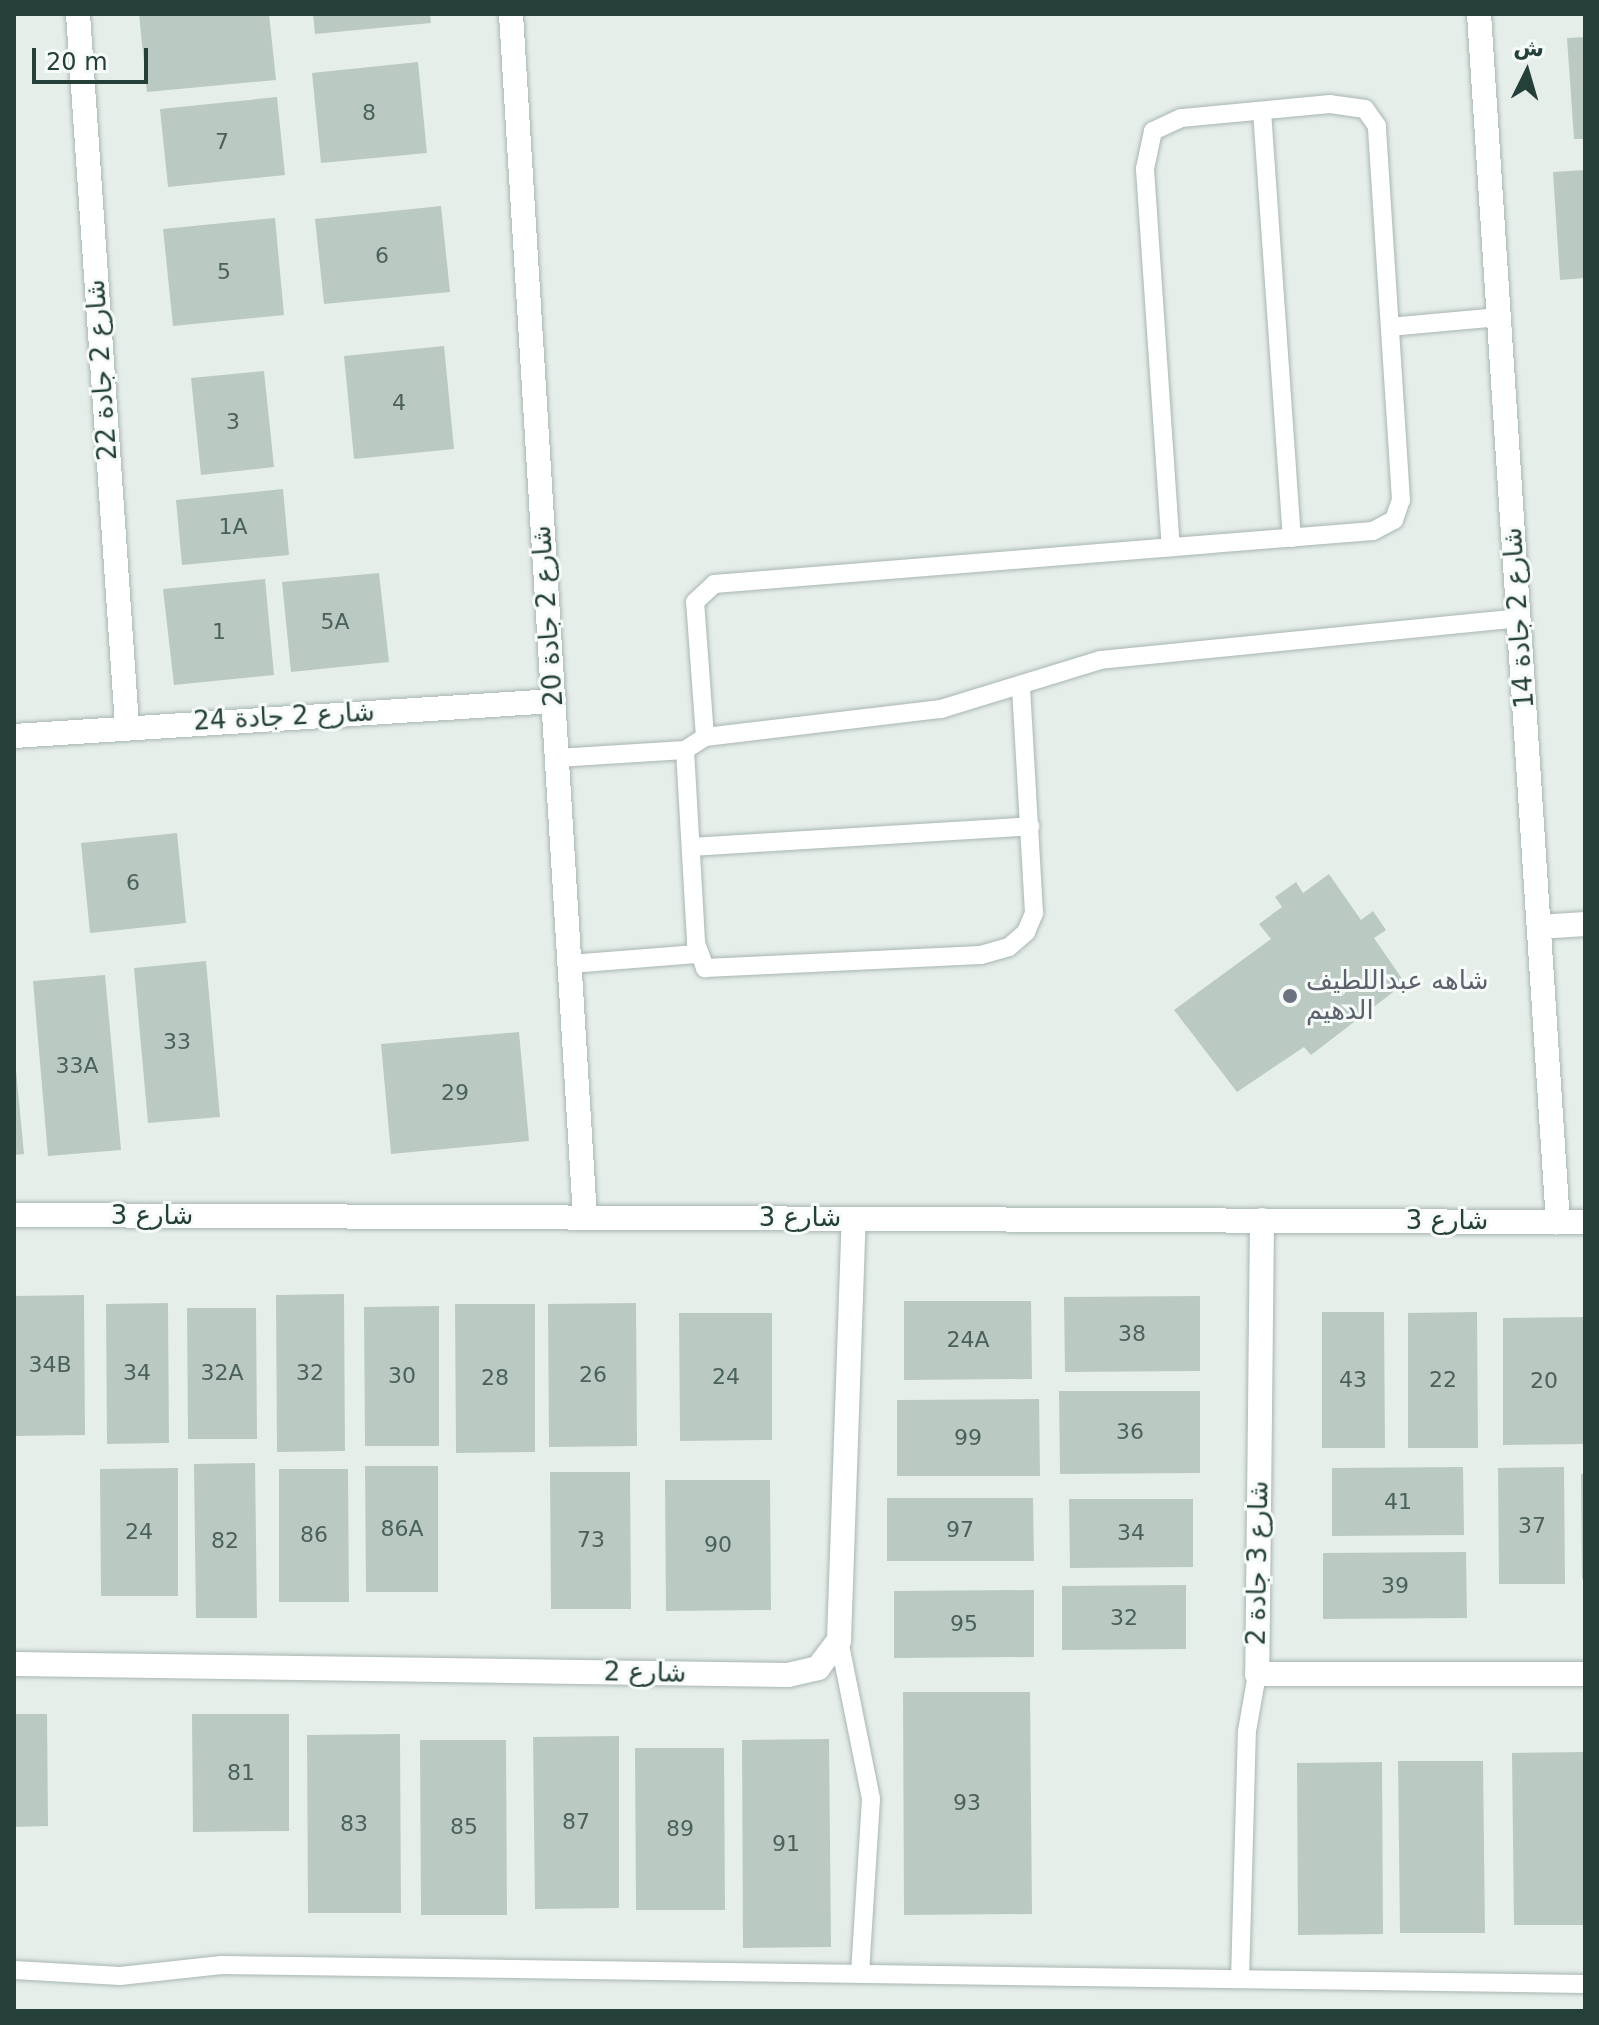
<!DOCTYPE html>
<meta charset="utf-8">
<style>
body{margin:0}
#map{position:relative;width:1599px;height:2025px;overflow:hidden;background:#e6eeea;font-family:"DejaVu Sans","Noto Naskh Arabic",sans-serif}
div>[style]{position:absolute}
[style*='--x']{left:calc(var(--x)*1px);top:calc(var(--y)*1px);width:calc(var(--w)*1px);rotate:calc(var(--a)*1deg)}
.building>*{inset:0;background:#bbc9c3}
.roads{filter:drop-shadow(0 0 2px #a8b6b1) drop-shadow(0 0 2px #a8b6b1)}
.service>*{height:18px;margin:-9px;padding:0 9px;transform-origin:9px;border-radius:9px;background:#fff}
.minor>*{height:24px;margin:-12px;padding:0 12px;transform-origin:12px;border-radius:12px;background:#fff}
.dots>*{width:22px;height:22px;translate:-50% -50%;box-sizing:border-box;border:4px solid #f6faf8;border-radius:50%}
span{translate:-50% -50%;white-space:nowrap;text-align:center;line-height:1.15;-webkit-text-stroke:6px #f6faf8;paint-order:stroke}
.number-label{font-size:22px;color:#4a625b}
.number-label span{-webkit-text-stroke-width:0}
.street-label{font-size:26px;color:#254038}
.worship-label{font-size:26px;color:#5b616d}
.left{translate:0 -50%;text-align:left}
.frame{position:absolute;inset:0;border:16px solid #254038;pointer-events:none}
.north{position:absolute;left:1487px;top:32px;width:80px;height:80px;-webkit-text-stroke:6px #f6faf8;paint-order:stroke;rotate:5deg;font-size:22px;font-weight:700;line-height:32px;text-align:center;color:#254038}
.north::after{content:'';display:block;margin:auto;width:28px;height:36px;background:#254038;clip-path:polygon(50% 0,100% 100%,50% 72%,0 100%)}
.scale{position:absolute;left:32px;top:48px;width:116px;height:36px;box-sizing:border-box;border:4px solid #254038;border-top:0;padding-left:10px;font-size:24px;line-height:28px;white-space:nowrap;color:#254038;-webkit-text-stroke:6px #f6faf8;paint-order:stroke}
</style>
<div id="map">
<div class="building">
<div style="clip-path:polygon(139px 14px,269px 14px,276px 80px,147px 92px)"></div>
<div style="clip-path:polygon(313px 14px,430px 14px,431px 23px,315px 34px)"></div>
<div style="clip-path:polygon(1585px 37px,1585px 139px,1574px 139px,1567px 38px)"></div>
<div style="clip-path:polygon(418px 62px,427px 153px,321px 163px,312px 73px)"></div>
<div style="clip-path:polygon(277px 97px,285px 175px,168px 187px,160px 109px)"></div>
<div style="clip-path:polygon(1585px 170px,1585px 278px,1560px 280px,1553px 172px)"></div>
<div style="clip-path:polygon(441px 206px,450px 292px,324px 304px,315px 219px)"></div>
<div style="clip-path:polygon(275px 218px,284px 315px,173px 326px,163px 229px)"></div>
<div style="clip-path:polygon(444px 346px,454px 449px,354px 459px,344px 356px)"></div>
<div style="clip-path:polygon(264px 371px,274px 467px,201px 475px,191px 378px)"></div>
<div style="clip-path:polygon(283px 489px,289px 555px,182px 565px,176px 500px)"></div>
<div style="clip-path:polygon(379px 573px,389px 662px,291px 672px,282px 582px)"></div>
<div style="clip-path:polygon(265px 579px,274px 675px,174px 685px,163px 589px)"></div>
<div style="clip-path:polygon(177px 833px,186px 923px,90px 933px,81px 843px)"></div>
<div style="clip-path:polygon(1329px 874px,1361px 920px,1373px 911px,1386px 930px,1374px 938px,1405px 983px,1311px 1055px,1304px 1047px,1237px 1092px,1174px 1010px,1271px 939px,1259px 924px,1282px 907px,1275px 897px,1296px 882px,1303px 893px)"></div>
<div style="clip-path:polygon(206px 961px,220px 1117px,148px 1123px,134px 968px)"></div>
<div style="clip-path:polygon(105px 975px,121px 1150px,48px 1156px,33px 981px)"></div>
<div style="clip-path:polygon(519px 1032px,529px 1141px,391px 1154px,381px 1044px)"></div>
<div style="clip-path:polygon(16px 1070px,24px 1154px,14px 1155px,14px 1071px)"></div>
<div style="clip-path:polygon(344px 1294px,345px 1451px,277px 1452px,276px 1295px)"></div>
<div style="clip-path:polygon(84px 1295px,85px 1435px,15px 1436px,14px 1296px)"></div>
<div style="clip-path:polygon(1200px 1296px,1200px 1371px,1065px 1372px,1064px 1297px)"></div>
<div style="clip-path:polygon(904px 1301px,1031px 1301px,1032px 1379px,904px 1380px)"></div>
<div style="clip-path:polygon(168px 1303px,169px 1443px,107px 1444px,106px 1304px)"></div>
<div style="clip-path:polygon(636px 1303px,637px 1446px,549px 1447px,548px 1304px)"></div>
<div style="clip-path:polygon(455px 1304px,535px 1304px,535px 1452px,456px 1453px)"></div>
<div style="clip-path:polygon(439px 1306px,439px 1446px,365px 1446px,364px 1307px)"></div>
<div style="clip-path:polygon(187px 1308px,256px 1308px,257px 1439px,188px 1439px)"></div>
<div style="clip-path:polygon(1322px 1312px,1384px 1312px,1385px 1448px,1322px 1448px)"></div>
<div style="clip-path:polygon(1477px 1312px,1478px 1448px,1408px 1448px,1408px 1313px)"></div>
<div style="clip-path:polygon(679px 1313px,772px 1313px,772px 1440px,680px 1441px)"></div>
<div style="clip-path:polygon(1585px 1317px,1585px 1444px,1503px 1445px,1503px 1318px)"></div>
<div style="clip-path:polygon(1059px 1391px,1200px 1391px,1200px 1473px,1060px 1474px)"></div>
<div style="clip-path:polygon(1039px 1399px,1040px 1476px,897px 1476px,897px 1400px)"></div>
<div style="clip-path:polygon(255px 1463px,257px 1618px,196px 1618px,194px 1464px)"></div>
<div style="clip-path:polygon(365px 1466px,438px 1466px,438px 1592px,366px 1592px)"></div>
<div style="clip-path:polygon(1463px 1467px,1464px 1535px,1332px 1536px,1332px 1468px)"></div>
<div style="clip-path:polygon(1564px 1467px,1565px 1584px,1499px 1584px,1498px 1468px)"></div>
<div style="clip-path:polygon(178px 1468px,178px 1596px,101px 1596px,100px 1469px)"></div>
<div style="clip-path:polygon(279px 1469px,348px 1469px,349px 1602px,279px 1602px)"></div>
<div style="clip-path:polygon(550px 1472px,630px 1472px,631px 1609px,551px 1609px)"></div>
<div style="clip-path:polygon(1581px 1474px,1585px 1474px,1585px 1579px,1582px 1579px)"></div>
<div style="clip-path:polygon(665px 1480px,770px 1480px,771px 1610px,666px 1611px)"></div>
<div style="clip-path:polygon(887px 1498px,1033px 1498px,1034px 1561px,887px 1561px)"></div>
<div style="clip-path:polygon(1069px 1499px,1193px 1499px,1193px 1567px,1070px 1568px)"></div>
<div style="clip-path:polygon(1466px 1552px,1467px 1618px,1323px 1619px,1323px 1553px)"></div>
<div style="clip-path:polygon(1186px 1585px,1186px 1649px,1062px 1650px,1062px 1586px)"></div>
<div style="clip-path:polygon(1034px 1590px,1034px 1657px,894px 1658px,894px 1591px)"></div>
<div style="clip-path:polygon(903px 1692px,1030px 1692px,1032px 1914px,904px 1915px)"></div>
<div style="clip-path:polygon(14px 1714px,47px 1714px,48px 1826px,14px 1827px)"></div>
<div style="clip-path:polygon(192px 1714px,289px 1714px,289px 1831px,193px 1832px)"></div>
<div style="clip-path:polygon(400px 1734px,401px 1913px,308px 1913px,307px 1735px)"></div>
<div style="clip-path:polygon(619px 1736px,619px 1908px,535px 1909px,533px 1737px)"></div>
<div style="clip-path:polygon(829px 1739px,831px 1947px,743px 1948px,742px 1740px)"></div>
<div style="clip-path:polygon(420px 1740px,506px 1740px,507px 1915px,421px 1915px)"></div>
<div style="clip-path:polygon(635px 1748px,724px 1748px,725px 1910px,636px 1910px)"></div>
<div style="clip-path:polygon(1585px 1752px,1585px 1925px,1514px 1925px,1512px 1753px)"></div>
<div style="clip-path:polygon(1398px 1761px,1483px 1761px,1485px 1933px,1400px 1933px)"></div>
<div style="clip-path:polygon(1382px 1762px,1383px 1934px,1298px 1935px,1297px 1763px)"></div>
</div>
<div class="roads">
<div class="service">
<div style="--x:1262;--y:111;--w:428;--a:86"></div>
<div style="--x:1390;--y:327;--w:109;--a:-5.2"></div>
<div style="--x:705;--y:737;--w:135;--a:-94.2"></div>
<div style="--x:695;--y:602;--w:26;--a:-43"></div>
<div style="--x:714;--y:584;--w:661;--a:-4.6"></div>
<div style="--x:1373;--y:531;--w:24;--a:-28"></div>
<div style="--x:1394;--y:520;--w:21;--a:-71"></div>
<div style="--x:1401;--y:500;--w:375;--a:-93.7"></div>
<div style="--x:1377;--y:126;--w:21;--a:-125"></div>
<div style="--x:1365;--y:109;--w:35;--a:-172"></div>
<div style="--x:1330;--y:104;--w:150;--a:174.6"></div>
<div style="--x:1181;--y:118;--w:31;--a:155"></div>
<div style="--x:1153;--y:131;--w:39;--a:102"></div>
<div style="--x:1145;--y:169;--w:379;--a:86.1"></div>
<div style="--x:685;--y:750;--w:193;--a:86.7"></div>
<div style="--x:696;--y:943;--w:27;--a:70"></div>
<div style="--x:705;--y:968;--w:276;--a:-2.7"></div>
<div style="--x:981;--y:955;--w:29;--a:-16"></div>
<div style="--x:1009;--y:947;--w:23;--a:-41"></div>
<div style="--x:1026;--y:932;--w:21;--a:-67"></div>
<div style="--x:1034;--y:913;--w:226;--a:-93.3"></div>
<div style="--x:557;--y:758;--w:128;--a:-3.6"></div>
<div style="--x:685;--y:750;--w:24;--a:-33"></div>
<div style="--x:705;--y:737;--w:238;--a:-6.8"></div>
<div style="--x:941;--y:709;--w:166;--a:-17.1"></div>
<div style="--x:1100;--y:660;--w:421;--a:-5.7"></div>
<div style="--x:691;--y:847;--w:340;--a:-3.5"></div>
<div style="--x:570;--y:964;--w:127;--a:-4.5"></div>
<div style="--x:839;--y:1640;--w:162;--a:78.6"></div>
<div style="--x:871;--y:1799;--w:175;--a:93.6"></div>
<div style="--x:14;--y:1970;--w:106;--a:3.2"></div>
<div style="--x:120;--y:1976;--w:102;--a:-6.2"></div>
<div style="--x:221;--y:1965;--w:1364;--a:0.8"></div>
<div style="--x:1240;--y:1979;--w:248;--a:-88.4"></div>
<div style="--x:1247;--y:1731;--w:58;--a:-80"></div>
</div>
<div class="minor">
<div style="--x:78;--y:14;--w:714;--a:86.06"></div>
<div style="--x:511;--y:14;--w:1206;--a:86.48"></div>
<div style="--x:1479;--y:14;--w:1211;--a:86.26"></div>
<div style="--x:14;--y:736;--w:541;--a:-3.71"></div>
<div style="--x:1539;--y:927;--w:46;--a:-3.7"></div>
<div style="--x:14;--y:1215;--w:1571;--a:0.26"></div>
<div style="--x:1262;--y:1220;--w:454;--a:90.6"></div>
<div style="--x:1257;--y:1674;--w:328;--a:0"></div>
<div style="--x:14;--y:1664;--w:774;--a:0.81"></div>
<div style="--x:788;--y:1675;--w:31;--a:-13"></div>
<div style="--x:818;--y:1668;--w:35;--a:-53"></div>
<div style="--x:839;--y:1640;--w:421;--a:-88"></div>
</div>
</div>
<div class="dots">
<div style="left:1290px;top:996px;background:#6b7280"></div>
</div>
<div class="number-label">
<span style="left:369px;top:113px">8</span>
<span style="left:222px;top:142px">7</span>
<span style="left:382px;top:256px">6</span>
<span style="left:224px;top:272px">5</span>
<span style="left:399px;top:403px">4</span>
<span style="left:233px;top:422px">3</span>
<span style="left:233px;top:527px">1A</span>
<span style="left:335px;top:622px">5A</span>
<span style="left:219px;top:632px">1</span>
<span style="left:133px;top:883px">6</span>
<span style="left:177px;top:1042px">33</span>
<span style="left:77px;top:1066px">33A</span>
<span style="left:455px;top:1093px">29</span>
<span style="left:1132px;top:1334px">38</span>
<span style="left:968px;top:1340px">24A</span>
<span style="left:50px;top:1365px">34B</span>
<span style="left:137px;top:1373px">34</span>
<span style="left:222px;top:1373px">32A</span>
<span style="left:310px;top:1373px">32</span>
<span style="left:593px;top:1375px">26</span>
<span style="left:402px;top:1376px">30</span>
<span style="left:726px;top:1377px">24</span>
<span style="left:495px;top:1378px">28</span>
<span style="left:1353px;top:1380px">43</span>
<span style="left:1443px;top:1380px">22</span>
<span style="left:1544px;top:1381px">20</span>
<span style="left:1130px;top:1432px">36</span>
<span style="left:968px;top:1438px">99</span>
<span style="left:1398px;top:1502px">41</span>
<span style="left:1532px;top:1526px">37</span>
<span style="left:402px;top:1529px">86A</span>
<span style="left:960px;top:1530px">97</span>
<span style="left:139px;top:1532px">24</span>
<span style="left:1131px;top:1533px">34</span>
<span style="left:314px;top:1535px">86</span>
<span style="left:591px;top:1540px">73</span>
<span style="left:225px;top:1541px">82</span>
<span style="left:718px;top:1545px">90</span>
<span style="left:1395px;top:1586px">39</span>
<span style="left:1124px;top:1618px">32</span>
<span style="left:964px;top:1624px">95</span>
<span style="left:241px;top:1773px">81</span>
<span style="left:967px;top:1803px">93</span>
<span style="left:576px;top:1822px">87</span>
<span style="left:354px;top:1824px">83</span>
<span style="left:464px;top:1827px">85</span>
<span style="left:680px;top:1829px">89</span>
<span style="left:786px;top:1844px">91</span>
</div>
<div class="street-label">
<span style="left:102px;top:370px;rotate:-94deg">شارع 2 جادة 22</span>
<span style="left:548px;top:616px;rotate:-94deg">شارع 2 جادة 20</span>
<span style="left:1519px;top:618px;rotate:-94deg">شارع 2 جادة 14</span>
<span style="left:284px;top:717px;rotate:-3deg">شارع 2 جادة 24</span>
<span style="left:152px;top:1216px">شارع 3</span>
<span style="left:800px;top:1218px">شارع 3</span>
<span style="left:1447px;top:1221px">شارع 3</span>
<span style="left:1258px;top:1563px;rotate:-89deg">شارع 3 جادة 2</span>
<span style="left:645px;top:1673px;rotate:1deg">شارع 2</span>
</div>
<div class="worship-label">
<span class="left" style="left:1306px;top:996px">شاهه عبداللطيف<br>الدهيم</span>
</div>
<div class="frame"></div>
<div class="north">ش</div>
<div class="scale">20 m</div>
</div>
